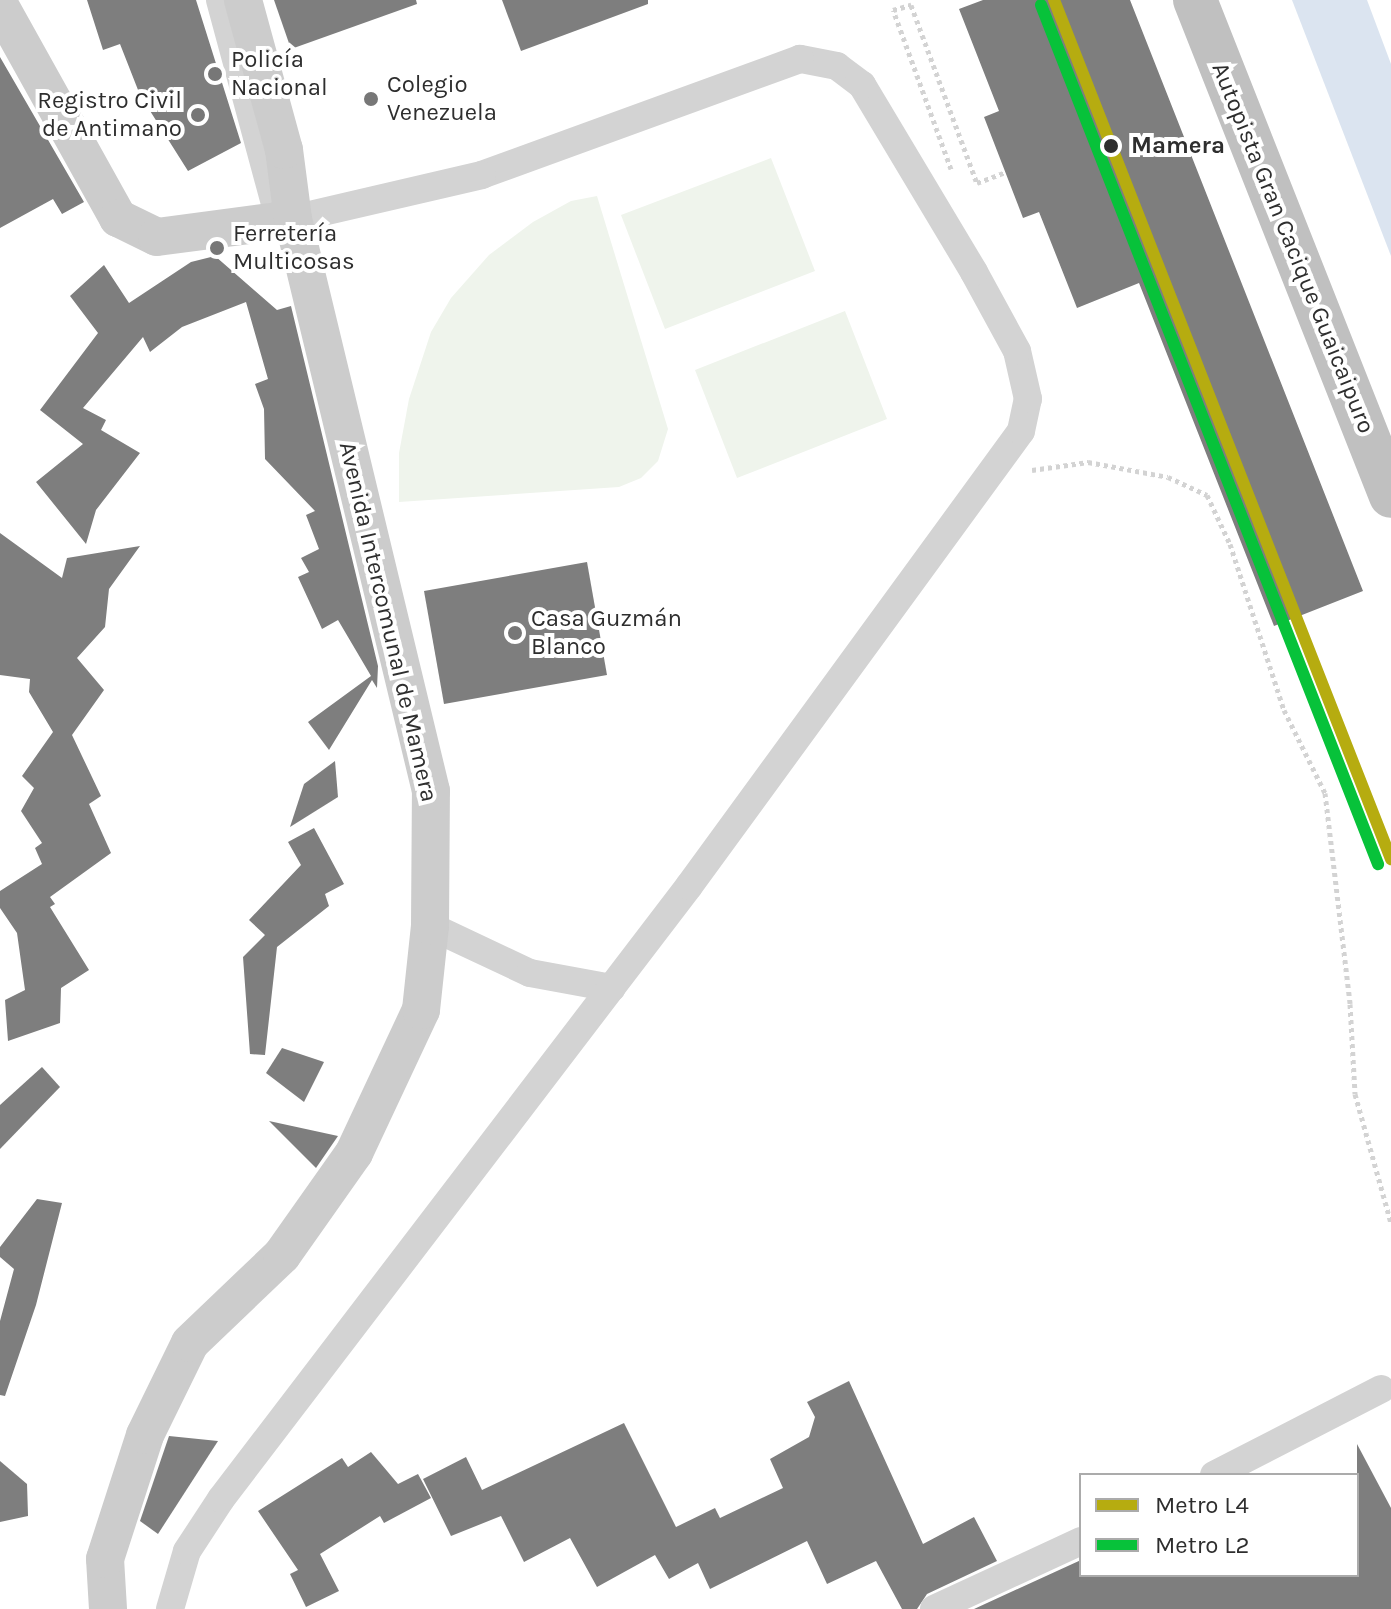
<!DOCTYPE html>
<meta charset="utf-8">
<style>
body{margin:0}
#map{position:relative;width:1391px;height:1609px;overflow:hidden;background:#fff;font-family:Karla,sans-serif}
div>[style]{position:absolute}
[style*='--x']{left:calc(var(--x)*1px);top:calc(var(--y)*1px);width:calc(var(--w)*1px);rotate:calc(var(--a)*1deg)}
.green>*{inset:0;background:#eff4ec}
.water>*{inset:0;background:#dbe4f0}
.building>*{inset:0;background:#7e7e7e}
.path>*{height:5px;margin-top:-2.5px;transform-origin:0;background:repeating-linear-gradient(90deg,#d3d3d3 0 4px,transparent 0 8px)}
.street>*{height:28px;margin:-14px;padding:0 14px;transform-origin:14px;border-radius:14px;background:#d3d3d3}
.secondary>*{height:38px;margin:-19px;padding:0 19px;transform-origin:19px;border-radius:19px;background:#ccc}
.highway>*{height:44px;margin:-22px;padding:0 22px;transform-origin:22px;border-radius:22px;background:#c0c0c0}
.metro-1>*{height:12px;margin:-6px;padding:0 6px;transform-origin:6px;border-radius:6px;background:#b6ac10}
.metro-2>*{height:12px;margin:-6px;padding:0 6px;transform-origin:6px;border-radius:6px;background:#07c23a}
.dots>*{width:22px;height:22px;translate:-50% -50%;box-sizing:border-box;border:4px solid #fff;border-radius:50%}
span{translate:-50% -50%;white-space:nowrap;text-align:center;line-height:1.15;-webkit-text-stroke:8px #fff;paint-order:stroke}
.poi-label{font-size:24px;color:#2e2e2e}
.left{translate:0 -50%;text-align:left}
.right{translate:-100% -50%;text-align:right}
.stop-label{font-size:24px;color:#2e2e2e;font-weight:700}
.street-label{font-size:24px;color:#2e2e2e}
.legend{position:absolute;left:1079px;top:1473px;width:280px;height:104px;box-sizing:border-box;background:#fff;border:2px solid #ababab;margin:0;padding:10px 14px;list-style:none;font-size:24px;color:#2e2e2e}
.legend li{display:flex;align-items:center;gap:16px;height:40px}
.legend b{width:40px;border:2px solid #ababab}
</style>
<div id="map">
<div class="green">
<div style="clip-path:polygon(771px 158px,815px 271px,665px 329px,621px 215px)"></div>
<div style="clip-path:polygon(597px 196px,668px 429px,658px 461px,641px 478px,619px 487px,399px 502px,399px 453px,409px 399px,431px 332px,451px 298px,489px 255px,533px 222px,571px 201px)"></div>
<div style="clip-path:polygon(845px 311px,887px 419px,737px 478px,695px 370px)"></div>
</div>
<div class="water">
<div style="clip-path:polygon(1292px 0,1367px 0,1391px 64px,1391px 256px)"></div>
</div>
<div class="building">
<div style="clip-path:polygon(87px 0,196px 0,241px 143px,188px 171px,140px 95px,120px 44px,103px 50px)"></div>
<div style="clip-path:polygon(274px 0,416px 0,417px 4px,291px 49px)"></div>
<div style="clip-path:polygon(502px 0,648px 0,648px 4px,521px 51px)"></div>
<div style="clip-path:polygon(983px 0,1130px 0,1363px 591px,1274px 626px,1139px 283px,1077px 308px,1039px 212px,1023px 218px,984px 117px,999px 111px,959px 9px)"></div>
<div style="clip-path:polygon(0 57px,84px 202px,62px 214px,53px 199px,0 228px)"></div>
<div style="clip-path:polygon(215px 256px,277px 310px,291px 306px,378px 666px,377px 688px,372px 680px,329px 750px,308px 722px,371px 676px,338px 620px,322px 629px,298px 577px,309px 572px,301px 558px,319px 549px,306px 515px,315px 511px,265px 459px,264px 409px,255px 384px,268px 379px,246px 302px,182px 327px,150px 352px,143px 337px,83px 408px,106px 420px,101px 430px,140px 453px,96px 510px,86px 544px,36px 482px,83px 444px,40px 410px,98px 333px,70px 296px,104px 265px,129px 303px,191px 262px)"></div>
<div style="clip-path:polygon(0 533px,62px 578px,67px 558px,140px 546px,109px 589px,105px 627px,77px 658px,104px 690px,72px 735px,101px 796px,89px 804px,111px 853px,50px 897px,55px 904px,50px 907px,89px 970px,61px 988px,60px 1023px,8px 1041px,5px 1000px,25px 990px,17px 933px,0 908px,0 891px,42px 864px,35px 848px,42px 843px,21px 811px,34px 788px,22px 776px,53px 732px,29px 692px,30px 679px,0 675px)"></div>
<div style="clip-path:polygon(587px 562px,607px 675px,444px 704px,424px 591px)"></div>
<div style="clip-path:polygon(335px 761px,338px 797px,290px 827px,304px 784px)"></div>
<div style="clip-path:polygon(314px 828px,344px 884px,325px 894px,329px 906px,277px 947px,265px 1055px,250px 1054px,243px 957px,265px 935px,249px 920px,301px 865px,288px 842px)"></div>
<div style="clip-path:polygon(282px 1048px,324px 1062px,304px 1102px,266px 1073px)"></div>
<div style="clip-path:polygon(42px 1067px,60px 1087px,0 1149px,0 1105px)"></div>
<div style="clip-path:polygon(269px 1121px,338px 1136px,316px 1168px)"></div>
<div style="clip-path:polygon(37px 1199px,62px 1203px,36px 1305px,5px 1396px,0 1395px,0 1321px,14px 1269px,0 1257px,0 1247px)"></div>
<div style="clip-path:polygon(849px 1381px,923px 1544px,974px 1517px,997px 1561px,927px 1594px,917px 1609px,902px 1609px,876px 1561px,827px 1584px,807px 1541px,710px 1589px,698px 1563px,669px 1579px,655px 1555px,597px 1587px,570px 1538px,524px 1562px,501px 1516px,451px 1536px,423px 1479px,466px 1457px,482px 1490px,624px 1423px,676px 1527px,715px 1508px,720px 1518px,783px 1488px,770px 1459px,809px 1437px,815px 1417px,807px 1402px)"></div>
<div style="clip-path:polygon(169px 1436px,218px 1441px,158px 1534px,140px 1521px)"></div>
<div style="clip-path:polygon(1357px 1444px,1391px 1508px,1391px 1609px,974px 1609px,1081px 1560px,1081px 1575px,1357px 1575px)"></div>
<div style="clip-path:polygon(371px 1452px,398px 1484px,418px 1474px,431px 1498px,384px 1523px,380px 1516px,320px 1554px,339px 1591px,306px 1607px,290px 1574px,298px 1570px,258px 1511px,342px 1458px,348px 1467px)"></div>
<div style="clip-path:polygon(0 1461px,27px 1484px,28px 1516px,0 1522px)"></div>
</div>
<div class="path">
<div style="--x:951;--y:169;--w:169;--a:-110"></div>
<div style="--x:893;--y:10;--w:19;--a:-16"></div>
<div style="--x:911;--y:5;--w:190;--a:69.7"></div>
<div style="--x:977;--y:183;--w:30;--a:-21"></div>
<div style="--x:1032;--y:470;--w:57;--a:-8.1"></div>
<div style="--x:1088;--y:462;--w:81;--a:10.6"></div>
<div style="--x:1168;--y:477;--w:43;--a:24.8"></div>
<div style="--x:1207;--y:495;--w:54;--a:64.9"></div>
<div style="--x:1230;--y:544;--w:175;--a:72"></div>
<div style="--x:1284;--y:710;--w:93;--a:63.7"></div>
<div style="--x:1325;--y:793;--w:212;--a:83.2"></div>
<div style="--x:1350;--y:1004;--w:90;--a:86.8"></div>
<div style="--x:1355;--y:1094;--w:134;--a:74.4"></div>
</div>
<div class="street">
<div style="--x:220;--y:0;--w:226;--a:74.9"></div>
<div style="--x:430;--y:926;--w:110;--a:25.2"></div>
<div style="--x:530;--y:973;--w:83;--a:10.4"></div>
<div style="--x:1214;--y:1475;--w:188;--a:-27.2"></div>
<div style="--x:170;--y:1609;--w:60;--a:-73.7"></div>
<div style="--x:187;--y:1551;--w:62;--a:-56.8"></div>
<div style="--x:221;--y:1499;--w:771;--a:-52.64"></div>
<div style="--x:689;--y:886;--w:563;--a:-53.88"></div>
<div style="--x:1021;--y:431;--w:33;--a:-78"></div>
<div style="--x:1028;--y:399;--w:49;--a:-102.9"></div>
<div style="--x:1017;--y:351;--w:90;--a:-118.6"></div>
<div style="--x:974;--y:272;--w:218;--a:-120.9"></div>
<div style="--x:862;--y:85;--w:31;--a:-143"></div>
<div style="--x:837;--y:66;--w:38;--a:-169"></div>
<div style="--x:800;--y:59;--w:338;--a:160"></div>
<div style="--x:482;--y:175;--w:194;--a:166.9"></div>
<div style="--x:934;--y:1609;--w:162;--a:-24.8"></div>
</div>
<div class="secondary">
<div style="--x:0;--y:6;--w:243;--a:60.9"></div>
<div style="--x:118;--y:218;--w:43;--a:26"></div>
<div style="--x:157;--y:237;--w:137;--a:-7.5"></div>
<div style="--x:108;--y:1609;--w:50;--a:-93.4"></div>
<div style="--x:105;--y:1559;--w:130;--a:-72.1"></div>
<div style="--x:145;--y:1435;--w:102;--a:-63.9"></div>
<div style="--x:190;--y:1343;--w:127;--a:-43.7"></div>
<div style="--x:282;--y:1255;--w:125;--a:-54.8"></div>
<div style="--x:354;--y:1153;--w:158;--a:-64.9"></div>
<div style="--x:421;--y:1010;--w:84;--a:-83.9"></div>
<div style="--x:430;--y:926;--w:135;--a:-89.6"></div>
<div style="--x:431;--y:791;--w:588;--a:-103.56"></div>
<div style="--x:293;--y:219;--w:70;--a:-97.4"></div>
<div style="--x:284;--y:150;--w:156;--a:-105.3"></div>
</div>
<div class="highway">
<div style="--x:1195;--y:0;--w:533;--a:68.44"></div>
</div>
<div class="metro-1">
<div style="--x:1054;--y:0;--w:923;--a:68.58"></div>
</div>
<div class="metro-2">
<div style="--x:1041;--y:5;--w:923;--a:68.58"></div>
</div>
<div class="dots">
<div style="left:215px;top:74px;background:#777"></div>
<div style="left:371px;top:99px;background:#777"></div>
<div style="left:198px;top:115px;background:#777"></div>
<div style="left:1111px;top:146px;background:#2e2e2e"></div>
<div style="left:217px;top:248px;background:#777"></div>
<div style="left:515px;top:633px;background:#777"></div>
</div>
<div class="poi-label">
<span class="left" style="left:231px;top:74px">Policía<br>Nacional</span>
<span class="left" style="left:387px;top:99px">Colegio<br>Venezuela</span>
<span class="right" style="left:182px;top:115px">Registro Civil<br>de Antimano</span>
<span class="left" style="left:233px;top:248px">Ferretería<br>Multicosas</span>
<span class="left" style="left:531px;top:633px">Casa Guzmán<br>Blanco</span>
</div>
<div class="stop-label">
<span class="left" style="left:1131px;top:146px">Mamera</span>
</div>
<div class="street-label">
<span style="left:1293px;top:248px;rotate:68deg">Autopista Gran Cacique Guaicaipuro</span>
<span style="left:388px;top:622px;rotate:77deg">Avenida Intercomunal de Mamera</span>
</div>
<ul class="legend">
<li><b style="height:10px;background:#b6ac10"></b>Metro L4</li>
<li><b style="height:10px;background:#07c23a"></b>Metro L2</li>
</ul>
</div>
